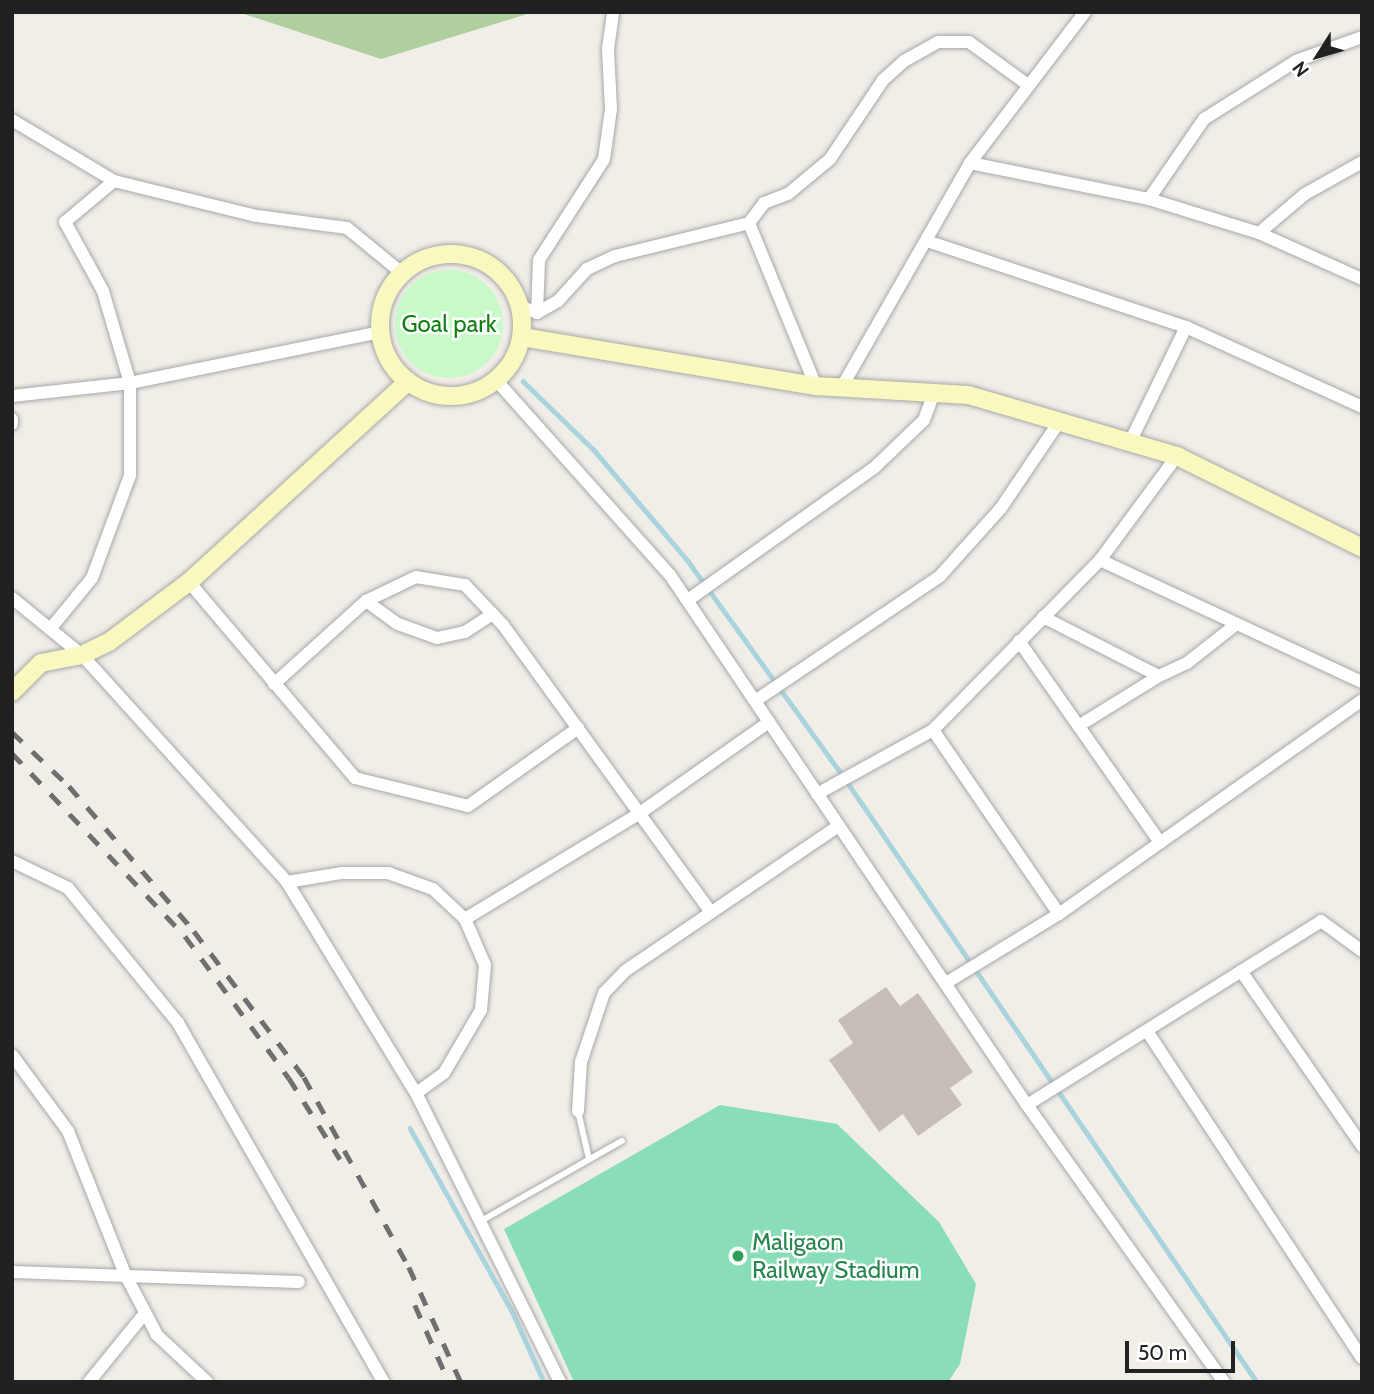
<!DOCTYPE html>
<style>
body{margin:0}
#map{position:relative;width:1374px;height:1394px;overflow:hidden;background:#f1eee8;font-family:Cabin,sans-serif}
div>[style]{position:absolute}
[style*='--x']{left:calc(var(--x)*1px);top:calc(var(--y)*1px);width:calc(var(--w)*1px);rotate:calc(var(--a)*1deg)}
.forest>*{inset:0;background:#afcf9e}
.park>*{inset:0;background:#c7f9c9}
.round{border-radius:50%}
.pitch>*{inset:0;background:#89ddb9}
.stream>*{height:4.5px;margin:-2.25px;padding:0 2.25px;transform-origin:2.25px;border-radius:2.25px;background:#aad4dd}
.building>*{inset:0;background:#c6bdb7}
.roads{filter:drop-shadow(0 0 2px #a8a8a8) drop-shadow(0 0 2px #a8a8a8)}
.lane>*{height:6px;margin:-3px;padding:0 3px;transform-origin:3px;border-radius:3px;background:#fff}
.street>*{height:12px;margin:-6px;padding:0 6px;transform-origin:6px;border-radius:6px;background:#fff}
.secondary>*{height:18px;margin:-9px;padding:0 9px;transform-origin:9px;border-radius:9px;background:#f8f8bf}
.secondary>.ring{margin:-9px;padding:0;box-sizing:content-box;background:none;border:18px solid #f8f8bf;border-radius:50%}
.rail>*{height:4.5px;margin-top:-2.25px;transform-origin:0;background:repeating-linear-gradient(90deg,#6f6f6f 0 14px,transparent 0 28px)}
.dots>*{width:19px;height:19px;translate:-50% -50%;box-sizing:border-box;border:4px solid #fff;border-radius:50%}
span{translate:-50% -50%;white-space:nowrap;text-align:center;line-height:1.15;-webkit-text-stroke:5px #fff;paint-order:stroke}
.park-label{font-size:24px;color:#0f7f13}
.leisure-label{font-size:24px;color:#27864d}
.left{translate:0 -50%;text-align:left}
.frame{position:absolute;inset:0;border:14px solid #212121;pointer-events:none}
.north{position:absolute;left:1283px;top:21px;width:70px;height:70px;-webkit-text-stroke:5px #fff;paint-order:stroke;rotate:233deg;font-size:19px;font-weight:700;line-height:28px;text-align:center;color:#212121}
.north::after{content:'';display:block;margin:auto;width:24px;height:32px;background:#212121;clip-path:polygon(50% 0,100% 100%,50% 72%,0 100%)}
.scale{position:absolute;left:1125px;top:1341px;width:110px;height:32px;box-sizing:border-box;border:4px solid #212121;border-top:0;padding-left:9px;font-size:21px;line-height:24px;white-space:nowrap;color:#212121;-webkit-text-stroke:5px #fff;paint-order:stroke}
</style>
<div id="map">
<div class="forest">
<div style="clip-path:polygon(238px 12px,534px 12px,381px 59px)"></div>
</div>
<div class="park">
<div class="round" style="left:395px;top:270px;width:108px;height:108px"></div>
</div>
<div class="pitch">
<div style="clip-path:polygon(720px 1105px,837px 1124px,939px 1222px,976px 1284px,960px 1364px,948px 1382px,574px 1382px,504px 1229px)"></div>
</div>
<div class="stream">
<div style="--x:523;--y:381;--w:99;--a:44.2"></div>
<div style="--x:594;--y:450;--w:145;--a:49.7"></div>
<div style="--x:688;--y:561;--w:258;--a:54.2"></div>
<div style="--x:839;--y:770;--w:741;--a:55.67"></div>
<div style="--x:410;--y:1128;--w:212;--a:60.9"></div>
<div style="--x:513;--y:1313;--w:76;--a:65.8"></div>
</div>
<div class="building">
<div style="clip-path:polygon(886px 987px,900px 1006px,918px 993px,973px 1072px,950px 1088px,962px 1105px,918px 1136px,903px 1114px,879px 1132px,829px 1060px,853px 1043px,838px 1020px)"></div>
</div>
<div class="roads">
<div class="lane">
<div style="--x:578;--y:1111;--w:49;--a:77.1"></div>
<div style="--x:481;--y:1221;--w:162;--a:-29.6"></div>
</div>
<div class="street">
<div style="--x:1085;--y:12;--w:190;--a:127.3"></div>
<div style="--x:970;--y:163;--w:183;--a:11.4"></div>
<div style="--x:1149;--y:199;--w:115;--a:17.2"></div>
<div style="--x:1259;--y:233;--w:113;--a:24.1"></div>
<div style="--x:12;--y:120;--w:119;--a:30.9"></div>
<div style="--x:114;--y:181;--w:147;--a:13.8"></div>
<div style="--x:257;--y:216;--w:91;--a:7.6"></div>
<div style="--x:347;--y:228;--w:71;--a:39.3"></div>
<div style="--x:1149;--y:199;--w:97;--a:-55.5"></div>
<div style="--x:1204;--y:119;--w:109;--a:-32.2"></div>
<div style="--x:1296;--y:61;--w:70;--a:-20"></div>
<div style="--x:749;--y:223;--w:176;--a:67.7"></div>
<div style="--x:1259;--y:233;--w:60;--a:-40.3"></div>
<div style="--x:1305;--y:194;--w:65;--a:-29.3"></div>
<div style="--x:927;--y:241;--w:273;--a:18.4"></div>
<div style="--x:1186;--y:327;--w:193;--a:24.4"></div>
<div style="--x:520;--y:306;--w:18;--a:22"></div>
<div style="--x:537;--y:313;--w:53;--a:-87.8"></div>
<div style="--x:539;--y:260;--w:120;--a:-57.2"></div>
<div style="--x:604;--y:159;--w:50;--a:-82"></div>
<div style="--x:611;--y:109;--w:60;--a:-92.9"></div>
<div style="--x:608;--y:49;--w:37;--a:-82"></div>
<div style="--x:537;--y:313;--w:24;--a:-30"></div>
<div style="--x:558;--y:301;--w:43;--a:-47.8"></div>
<div style="--x:587;--y:269;--w:31;--a:-25"></div>
<div style="--x:615;--y:256;--w:138;--a:-13.8"></div>
<div style="--x:749;--y:223;--w:25;--a:-53"></div>
<div style="--x:764;--y:203;--w:26;--a:-21"></div>
<div style="--x:788;--y:194;--w:55;--a:-39.8"></div>
<div style="--x:830;--y:159;--w:95;--a:-56.1"></div>
<div style="--x:883;--y:80;--w:28;--a:-42"></div>
<div style="--x:904;--y:61;--w:39;--a:-29"></div>
<div style="--x:938;--y:42;--w:31;--a:0"></div>
<div style="--x:969;--y:42;--w:73;--a:36.1"></div>
<div style="--x:496;--y:380;--w:261;--a:48.3"></div>
<div style="--x:670;--y:575;--w:639;--a:56.04"></div>
<div style="--x:1027;--y:1105;--w:340;--a:54.6"></div>
<div style="--x:843;--y:385;--w:256;--a:-60.2"></div>
<div style="--x:12;--y:396;--w:119;--a:-6.3"></div>
<div style="--x:130;--y:383;--w:255;--a:-11.5"></div>
<div style="--x:12;--y:419;--w:5;--a:90"></div>
<div style="--x:1131;--y:440;--w:126;--a:-64"></div>
<div style="--x:1100;--y:560;--w:289;--a:25"></div>
<div style="--x:189;--y:582;--w:257;--a:49.7"></div>
<div style="--x:355;--y:778;--w:116;--a:13.9"></div>
<div style="--x:468;--y:806;--w:135;--a:-35.3"></div>
<div style="--x:12;--y:598;--w:90;--a:39.2"></div>
<div style="--x:82;--y:655;--w:306;--a:47.9"></div>
<div style="--x:287;--y:882;--w:247;--a:58.6"></div>
<div style="--x:416;--y:1093;--w:323;--a:63.5"></div>
<div style="--x:688;--y:600;--w:229;--a:-35.4"></div>
<div style="--x:875;--y:467;--w:68;--a:-43.8"></div>
<div style="--x:924;--y:420;--w:30;--a:-70"></div>
<div style="--x:366;--y:601;--w:39;--a:36"></div>
<div style="--x:398;--y:624;--w:41;--a:19.7"></div>
<div style="--x:437;--y:638;--w:29;--a:-12"></div>
<div style="--x:465;--y:632;--w:33;--a:-33"></div>
<div style="--x:1043;--y:617;--w:130;--a:27"></div>
<div style="--x:1159;--y:676;--w:31;--a:-25"></div>
<div style="--x:1187;--y:663;--w:60;--a:-38.2"></div>
<div style="--x:51;--y:628;--w:65;--a:-50.6"></div>
<div style="--x:92;--y:578;--w:110;--a:-69.7"></div>
<div style="--x:130;--y:475;--w:92;--a:-90"></div>
<div style="--x:130;--y:383;--w:96;--a:-106.4"></div>
<div style="--x:103;--y:291;--w:79;--a:-118.8"></div>
<div style="--x:65;--y:222;--w:64;--a:-39.9"></div>
<div style="--x:1019;--y:641;--w:246;--a:55"></div>
<div style="--x:274;--y:684;--w:124;--a:-42.1"></div>
<div style="--x:366;--y:601;--w:55;--a:-25.6"></div>
<div style="--x:416;--y:577;--w:50;--a:9.3"></div>
<div style="--x:465;--y:585;--w:55;--a:46.5"></div>
<div style="--x:503;--y:625;--w:354;--a:54.1"></div>
<div style="--x:755;--y:701;--w:223;--a:-34"></div>
<div style="--x:940;--y:576;--w:91;--a:-48.1"></div>
<div style="--x:1001;--y:508;--w:107;--a:-56"></div>
<div style="--x:1080;--y:725;--w:93;--a:-31.8"></div>
<div style="--x:933;--y:730;--w:223;--a:55.6"></div>
<div style="--x:817;--y:794;--w:132;--a:-28.9"></div>
<div style="--x:933;--y:730;--w:238;--a:-45.5"></div>
<div style="--x:1100;--y:560;--w:129;--a:-53.5"></div>
<div style="--x:12;--y:861;--w:62;--a:25.7"></div>
<div style="--x:68;--y:888;--w:174;--a:50.8"></div>
<div style="--x:178;--y:1023;--w:414;--a:60.2"></div>
<div style="--x:287;--y:882;--w:56;--a:-9.3"></div>
<div style="--x:342;--y:873;--w:46;--a:0"></div>
<div style="--x:388;--y:873;--w:48;--a:19.6"></div>
<div style="--x:433;--y:889;--w:44;--a:43.2"></div>
<div style="--x:465;--y:919;--w:50;--a:66.5"></div>
<div style="--x:485;--y:965;--w:45;--a:95.1"></div>
<div style="--x:481;--y:1010;--w:73;--a:120.4"></div>
<div style="--x:444;--y:1073;--w:34;--a:144"></div>
<div style="--x:465;--y:919;--w:205;--a:-31.2"></div>
<div style="--x:640;--y:813;--w:158;--a:-35.2"></div>
<div style="--x:1241;--y:971;--w:213;--a:55.3"></div>
<div style="--x:946;--y:983;--w:132;--a:-31.4"></div>
<div style="--x:1059;--y:914;--w:371;--a:-35.2"></div>
<div style="--x:1147;--y:1031;--w:391;--a:56.7"></div>
<div style="--x:12;--y:1055;--w:94;--a:53.6"></div>
<div style="--x:68;--y:1131;--w:154;--a:68.3"></div>
<div style="--x:125;--y:1274;--w:69;--a:62.3"></div>
<div style="--x:157;--y:1335;--w:69;--a:43.2"></div>
<div style="--x:1027;--y:1105;--w:347;--a:-32"></div>
<div style="--x:1321;--y:921;--w:51;--a:36.2"></div>
<div style="--x:578;--y:1111;--w:49;--a:-86.5"></div>
<div style="--x:581;--y:1062;--w:73;--a:-71.6"></div>
<div style="--x:604;--y:993;--w:30;--a:-46"></div>
<div style="--x:625;--y:971;--w:258;--a:-34.2"></div>
<div style="--x:12;--y:1272;--w:287;--a:2"></div>
<div style="--x:89;--y:1382;--w:89;--a:-50.9"></div>
</div>
<div class="secondary">
<div class="ring" style="left:380px;top:254px;width:124px;height:124px"></div>
<div style="--x:522;--y:337;--w:298;--a:9.5"></div>
<div style="--x:816;--y:386;--w:152;--a:3.4"></div>
<div style="--x:968;--y:395;--w:218;--a:16.3"></div>
<div style="--x:1177;--y:456;--w:207;--a:26.4"></div>
<div style="--x:12;--y:692;--w:41;--a:-45"></div>
<div style="--x:41;--y:663;--w:42;--a:-11"></div>
<div style="--x:82;--y:655;--w:30;--a:-26"></div>
<div style="--x:109;--y:642;--w:100;--a:-36.9"></div>
<div style="--x:189;--y:582;--w:297;--a:-42.5"></div>
</div>
</div>
<div class="rail">
<div style="--x:12;--y:732;--w:79;--a:43.5"></div>
<div style="--x:69;--y:786;--w:191;--a:49.2"></div>
<div style="--x:194;--y:931;--w:183;--a:53"></div>
<div style="--x:304;--y:1077;--w:217;--a:61.1"></div>
<div style="--x:409;--y:1267;--w:126;--a:65.7"></div>
<div style="--x:12;--y:753;--w:252;--a:46.6"></div>
<div style="--x:185;--y:936;--w:176;--a:53.8"></div>
<div style="--x:289;--y:1078;--w:96;--a:57.8"></div>
<div style="--x:415;--y:1305;--w:84;--a:66.2"></div>
</div>
<div class="dots">
<div style="left:738px;top:1256px;background:#2e9e5b"></div>
</div>
<div class="park-label">
<span style="left:449px;top:324px">Goal park</span>
</div>
<div class="leisure-label">
<span class="left" style="left:752px;top:1256px">Maligaon<br>Railway Stadium</span>
</div>
<div class="frame"></div>
<div class="north">N</div>
<div class="scale">50 m</div>
</div>
